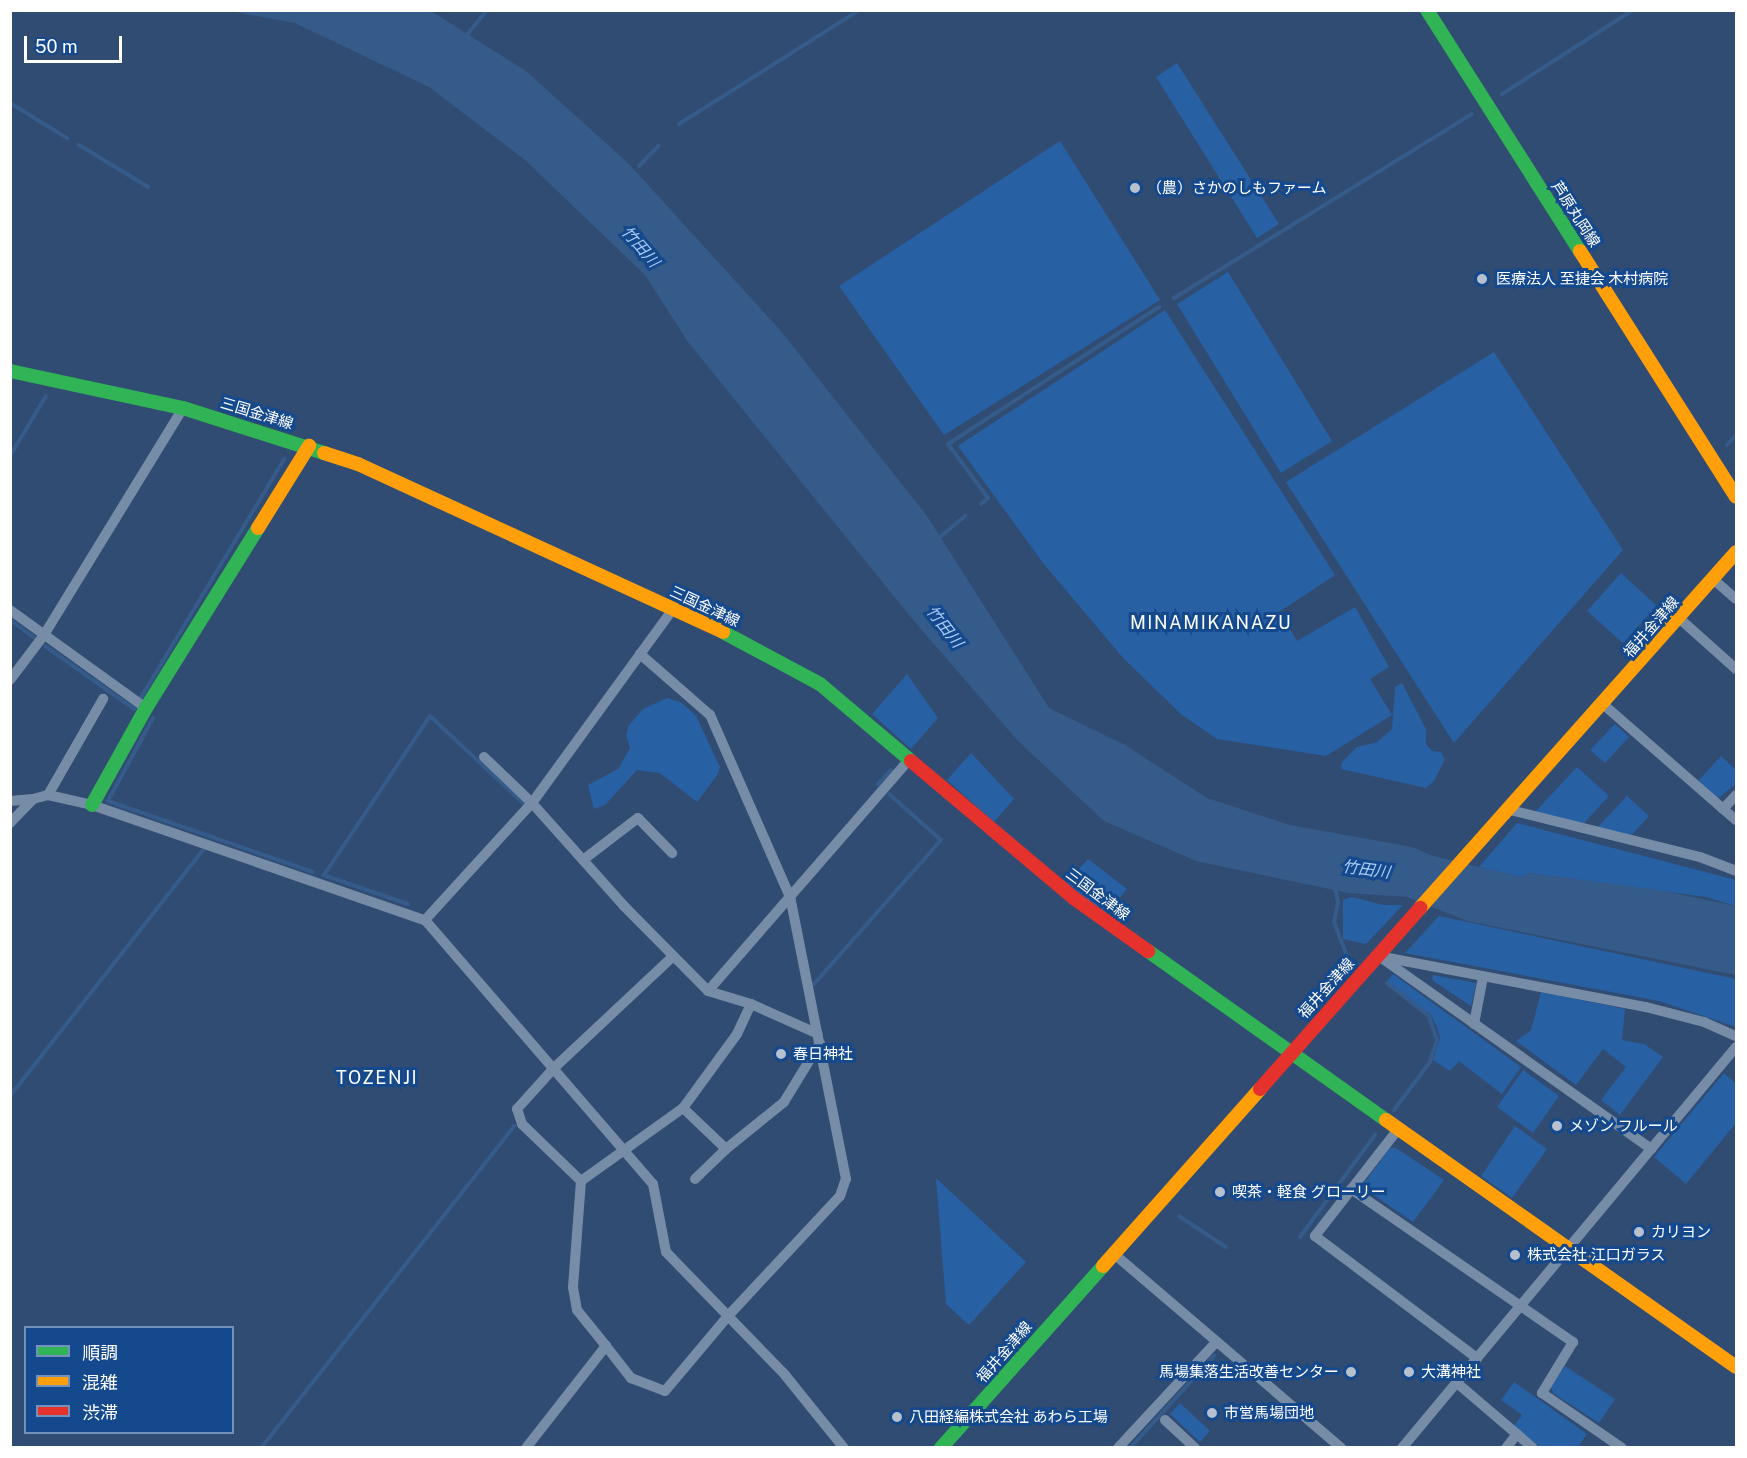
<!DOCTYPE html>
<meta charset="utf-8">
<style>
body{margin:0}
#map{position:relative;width:1747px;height:1458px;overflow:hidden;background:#304c72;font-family:"Public Sans","Noto Sans JP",sans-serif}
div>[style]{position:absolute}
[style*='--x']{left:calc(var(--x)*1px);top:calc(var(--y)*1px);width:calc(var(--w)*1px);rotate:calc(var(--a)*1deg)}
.green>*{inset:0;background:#2860a4}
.water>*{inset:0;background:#355b8b}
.stream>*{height:4px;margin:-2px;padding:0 2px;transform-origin:2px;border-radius:2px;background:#355b8b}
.street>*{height:10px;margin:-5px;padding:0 5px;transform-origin:5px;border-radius:5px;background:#778ca6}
.fast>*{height:14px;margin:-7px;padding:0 7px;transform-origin:7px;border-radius:7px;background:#30b455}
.slow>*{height:14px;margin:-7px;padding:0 7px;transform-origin:7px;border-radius:7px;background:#ff9f0a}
.jam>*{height:14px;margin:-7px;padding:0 7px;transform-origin:7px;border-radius:7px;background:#e5322d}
.dots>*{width:16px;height:16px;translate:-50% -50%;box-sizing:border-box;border:3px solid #15498d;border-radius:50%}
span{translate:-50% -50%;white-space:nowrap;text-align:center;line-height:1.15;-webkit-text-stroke:6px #15498d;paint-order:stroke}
.poi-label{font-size:15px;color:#fff}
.left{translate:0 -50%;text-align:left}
.right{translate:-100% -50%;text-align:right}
.street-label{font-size:15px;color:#fff}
.water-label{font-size:16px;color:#abcdf7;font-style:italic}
.quarter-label{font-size:18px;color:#fff;letter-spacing:1.5px}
.frame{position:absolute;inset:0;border:12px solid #fff;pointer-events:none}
.legend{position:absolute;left:24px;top:1326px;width:210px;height:108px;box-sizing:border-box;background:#15498d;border:2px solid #7392bb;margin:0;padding:8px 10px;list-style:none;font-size:18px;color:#fff}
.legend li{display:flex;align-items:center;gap:12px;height:30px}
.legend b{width:30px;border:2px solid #7392bb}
.scale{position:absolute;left:24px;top:36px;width:98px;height:27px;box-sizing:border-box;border:3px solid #fff;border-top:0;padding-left:8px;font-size:18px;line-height:21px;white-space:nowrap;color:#fff;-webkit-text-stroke:4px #15498d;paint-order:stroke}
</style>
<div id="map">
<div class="green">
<div style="clip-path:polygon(1177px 63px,1279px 224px,1257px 238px,1156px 77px)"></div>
<div style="clip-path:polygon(1060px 141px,1160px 300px,944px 435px,839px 286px)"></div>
<div style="clip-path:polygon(1228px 272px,1332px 441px,1281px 473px,1177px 304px)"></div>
<div style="clip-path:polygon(1165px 310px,1335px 575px,1279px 612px,1297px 641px,1355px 607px,1389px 667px,1370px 679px,1392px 715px,1326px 756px,1217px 739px,1182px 715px,1124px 659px,1043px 563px,958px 446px)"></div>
<div style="clip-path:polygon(1494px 352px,1623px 550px,1454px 743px,1286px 482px)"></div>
<div style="clip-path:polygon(1621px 573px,1657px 606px,1623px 643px,1587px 611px)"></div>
<div style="clip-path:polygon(907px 674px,938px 718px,911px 749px,872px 714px)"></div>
<div style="clip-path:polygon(1402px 683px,1426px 729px,1426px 744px,1432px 751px,1441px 752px,1445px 759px,1434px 781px,1426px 788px,1341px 769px,1342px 762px,1357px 747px,1377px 742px,1392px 729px,1395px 687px)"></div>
<div style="clip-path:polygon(667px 698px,682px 703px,696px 716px,720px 767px,718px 774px,697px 802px,660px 773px,637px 770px,605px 805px,594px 809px,588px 785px,618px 769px,630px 748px,626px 735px,629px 725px,643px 709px)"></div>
<div style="clip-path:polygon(1615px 724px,1629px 737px,1605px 763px,1590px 750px)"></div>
<div style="clip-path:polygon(971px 753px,1014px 799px,994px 822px,947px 780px)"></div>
<div style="clip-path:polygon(1721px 756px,1736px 770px,1736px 784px,1717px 799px,1698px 781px)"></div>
<div style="clip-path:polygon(1577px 767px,1609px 796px,1583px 824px,1535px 812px)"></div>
<div style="clip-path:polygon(1627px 796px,1649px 816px,1630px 837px,1596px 829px)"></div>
<div style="clip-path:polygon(1517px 823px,1736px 880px,1736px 906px,1706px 897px,1529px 873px,1521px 877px,1479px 867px)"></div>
<div style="clip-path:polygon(1088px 859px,1127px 889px,1105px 916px,1067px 883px)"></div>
<div style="clip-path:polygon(1352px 897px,1383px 905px,1403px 905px,1366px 944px,1343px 939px,1343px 900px)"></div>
<div style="clip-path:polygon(1439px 916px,1736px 979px,1736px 1027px,1659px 1001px,1405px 953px)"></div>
<div style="clip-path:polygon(1393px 974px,1521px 1067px,1502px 1094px,1459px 1061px,1450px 1071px,1433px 1060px,1440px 1038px,1436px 1025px,1431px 1015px,1387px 981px)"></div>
<div style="clip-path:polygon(1433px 975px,1476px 983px,1471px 1006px,1432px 980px)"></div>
<div style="clip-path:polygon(1541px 992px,1625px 1009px,1622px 1040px,1644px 1044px,1663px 1057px,1620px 1115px,1601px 1100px,1626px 1067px,1603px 1049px,1576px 1085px,1516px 1041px,1531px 1030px)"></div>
<div style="clip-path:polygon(1523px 1070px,1559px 1096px,1533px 1133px,1497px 1107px)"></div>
<div style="clip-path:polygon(1724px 1073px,1736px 1084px,1736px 1123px,1686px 1184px,1654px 1157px)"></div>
<div style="clip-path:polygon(1515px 1126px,1547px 1149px,1512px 1198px,1481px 1176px)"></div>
<div style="clip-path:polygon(1390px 1148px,1396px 1148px,1444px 1180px,1413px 1222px,1365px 1189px,1365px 1182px)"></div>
<div style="clip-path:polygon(936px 1178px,1026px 1262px,969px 1325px,946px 1304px)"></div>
<div style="clip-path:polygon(1565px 1366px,1615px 1399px,1599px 1423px,1553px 1393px,1551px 1387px)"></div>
<div style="clip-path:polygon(1514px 1382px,1587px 1434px,1578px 1447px,1541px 1447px,1513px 1427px,1522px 1415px,1501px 1400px)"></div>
<div style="clip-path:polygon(1180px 1403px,1210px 1431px,1200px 1442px,1170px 1414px)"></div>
</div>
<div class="water">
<div style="clip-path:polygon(229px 11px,431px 11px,526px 71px,628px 163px,780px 330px,927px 516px,1049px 708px,1125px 745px,1207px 798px,1290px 825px,1412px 847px,1433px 856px,1521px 877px,1529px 873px,1659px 890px,1736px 906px,1736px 975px,1467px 921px,1407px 897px,1348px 893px,1196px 861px,1104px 821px,1017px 740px,914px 621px,688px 342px,645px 275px,525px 160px,429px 87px,295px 23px)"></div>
</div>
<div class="stream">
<div style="--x:466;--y:36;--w:33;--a:-51"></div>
<div style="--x:1502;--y:94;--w:156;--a:-32.7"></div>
<div style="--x:10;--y:103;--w:67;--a:31.6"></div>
<div style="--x:679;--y:124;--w:213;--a:-32.3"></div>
<div style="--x:79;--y:145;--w:81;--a:31.3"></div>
<div style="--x:639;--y:166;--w:28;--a:-46"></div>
<div style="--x:1174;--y:298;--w:350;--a:-31.7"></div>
<div style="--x:1727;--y:445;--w:13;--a:-48"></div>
<div style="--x:10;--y:456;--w:70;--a:-59"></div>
<div style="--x:981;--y:504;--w:9;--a:-41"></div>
<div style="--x:988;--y:498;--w:67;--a:-126.5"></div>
<div style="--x:948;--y:444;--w:252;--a:-33"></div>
<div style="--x:940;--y:537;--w:33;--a:-40"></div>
<div style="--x:10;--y:620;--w:29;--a:36"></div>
<div style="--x:45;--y:646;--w:109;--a:35.3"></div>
<div style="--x:134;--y:709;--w:292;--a:-59"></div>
<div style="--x:153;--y:718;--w:94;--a:118.5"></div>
<div style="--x:108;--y:801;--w:217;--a:19.1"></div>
<div style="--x:878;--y:784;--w:19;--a:-47"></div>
<div style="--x:1335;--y:887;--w:16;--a:79"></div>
<div style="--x:1338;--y:903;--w:19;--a:102"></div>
<div style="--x:1334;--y:922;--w:42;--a:69"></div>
<div style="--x:408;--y:904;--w:89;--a:-161"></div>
<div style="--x:324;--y:875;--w:191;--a:-56.3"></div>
<div style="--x:430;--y:716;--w:129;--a:43.1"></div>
<div style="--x:1387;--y:983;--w:53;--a:38.2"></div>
<div style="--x:1429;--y:1016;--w:25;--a:72"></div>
<div style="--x:1437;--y:1040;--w:23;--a:108"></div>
<div style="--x:1430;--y:1062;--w:60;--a:126.9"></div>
<div style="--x:814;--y:984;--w:192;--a:-48.6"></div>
<div style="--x:941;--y:840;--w:69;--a:-138.5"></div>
<div style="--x:10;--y:1096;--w:313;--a:-51.9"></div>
<div style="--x:1179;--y:1216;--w:56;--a:33.4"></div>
<div style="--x:1300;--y:1237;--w:127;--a:-53.7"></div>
<div style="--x:261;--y:1448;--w:410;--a:-51.8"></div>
<div style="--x:1130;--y:1448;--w:125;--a:-47.6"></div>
</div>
<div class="street">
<div style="--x:1713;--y:579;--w:30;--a:41"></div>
<div style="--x:10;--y:610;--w:168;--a:35.8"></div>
<div style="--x:1680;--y:619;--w:75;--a:41.8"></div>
<div style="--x:10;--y:680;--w:56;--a:-52.9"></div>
<div style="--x:44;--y:635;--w:266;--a:-58.5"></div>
<div style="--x:1604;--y:705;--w:175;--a:41.1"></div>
<div style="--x:484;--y:757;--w:66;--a:43.8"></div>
<div style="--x:532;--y:803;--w:138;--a:48.2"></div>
<div style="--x:624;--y:906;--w:120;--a:45.3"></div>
<div style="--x:708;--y:991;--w:45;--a:16.8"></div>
<div style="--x:751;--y:1004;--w:33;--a:115"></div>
<div style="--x:737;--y:1034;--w:92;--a:126.1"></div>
<div style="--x:683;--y:1108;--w:125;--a:144.4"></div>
<div style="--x:48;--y:795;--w:111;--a:-60.2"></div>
<div style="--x:10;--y:801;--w:23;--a:-5"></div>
<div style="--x:1723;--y:809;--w:19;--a:-47"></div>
<div style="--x:1510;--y:810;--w:196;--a:13.9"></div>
<div style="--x:1700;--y:857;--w:39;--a:21"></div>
<div style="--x:10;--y:823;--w:33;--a:-46"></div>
<div style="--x:33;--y:799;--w:16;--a:-15"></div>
<div style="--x:48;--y:795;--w:45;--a:12.8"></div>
<div style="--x:92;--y:805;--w:352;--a:19.1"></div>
<div style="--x:425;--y:920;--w:349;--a:49.2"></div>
<div style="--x:653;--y:1184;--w:69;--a:79.2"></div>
<div style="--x:666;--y:1252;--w:171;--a:45.9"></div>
<div style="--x:785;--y:1375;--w:94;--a:51.1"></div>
<div style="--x:583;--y:860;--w:69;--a:-37.4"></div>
<div style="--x:638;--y:818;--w:49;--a:45.8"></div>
<div style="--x:425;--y:920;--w:159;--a:-47.6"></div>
<div style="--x:532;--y:803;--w:240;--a:-54"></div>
<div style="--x:1378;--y:956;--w:273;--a:10.8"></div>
<div style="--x:1646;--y:1007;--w:60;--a:14.5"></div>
<div style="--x:1704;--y:1022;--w:35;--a:24"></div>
<div style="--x:1383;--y:959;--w:329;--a:35.3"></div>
<div style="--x:708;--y:991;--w:308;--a:-49"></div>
<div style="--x:751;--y:1004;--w:73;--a:24.1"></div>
<div style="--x:1474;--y:1024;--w:48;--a:-79.2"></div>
<div style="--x:683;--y:1108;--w:59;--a:43.6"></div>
<div style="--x:726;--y:1149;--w:75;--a:-39"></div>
<div style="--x:784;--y:1102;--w:69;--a:-58.6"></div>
<div style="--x:1399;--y:1128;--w:137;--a:127.9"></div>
<div style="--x:1315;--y:1236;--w:203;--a:37"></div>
<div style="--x:695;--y:1179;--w:43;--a:-44.1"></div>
<div style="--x:1351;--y:1189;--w:270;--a:34.6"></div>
<div style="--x:1573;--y:1342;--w:60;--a:121.3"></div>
<div style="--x:1542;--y:1393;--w:97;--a:34.5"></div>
<div style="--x:1113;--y:1253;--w:300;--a:40.5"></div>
<div style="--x:606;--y:1346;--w:41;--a:52"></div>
<div style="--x:631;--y:1378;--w:36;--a:21"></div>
<div style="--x:665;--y:1391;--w:98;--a:-50"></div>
<div style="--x:728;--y:1316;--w:164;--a:-47"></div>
<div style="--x:840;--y:1196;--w:18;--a:-71"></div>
<div style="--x:846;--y:1179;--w:288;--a:-101.2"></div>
<div style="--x:790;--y:897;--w:199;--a:-113.7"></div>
<div style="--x:710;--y:715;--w:93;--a:-138.9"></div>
<div style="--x:1457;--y:1383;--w:100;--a:40.5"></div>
<div style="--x:1165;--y:1420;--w:41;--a:43"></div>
<div style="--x:526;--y:1448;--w:130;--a:-51.9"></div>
<div style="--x:606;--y:1346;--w:46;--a:-128.9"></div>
<div style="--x:577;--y:1310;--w:23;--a:-100"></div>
<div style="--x:573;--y:1287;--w:106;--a:-85.7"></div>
<div style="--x:581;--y:1181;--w:82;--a:-136"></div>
<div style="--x:522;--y:1124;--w:16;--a:-108"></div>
<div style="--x:517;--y:1109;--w:55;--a:-47.9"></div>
<div style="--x:554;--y:1068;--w:161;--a:-43.2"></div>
<div style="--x:1118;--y:1448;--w:144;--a:-47.2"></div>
<div style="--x:1402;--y:1448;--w:522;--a:-50.21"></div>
<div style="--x:1506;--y:1448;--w:18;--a:-52"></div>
</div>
<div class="fast">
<div style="--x:1427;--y:10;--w:285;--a:57.6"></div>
<div style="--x:10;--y:371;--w:177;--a:12.1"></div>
<div style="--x:183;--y:408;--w:148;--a:17.7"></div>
<div style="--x:723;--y:632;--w:110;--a:28.2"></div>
<div style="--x:820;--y:684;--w:119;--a:40.2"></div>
<div style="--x:92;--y:805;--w:111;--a:-60.9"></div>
<div style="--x:146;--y:708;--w:212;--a:-58.1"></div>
<div style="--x:1148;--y:951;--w:292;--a:35.4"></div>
<div style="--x:941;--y:1448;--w:244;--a:-48.3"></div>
</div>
<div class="slow">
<div style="--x:1580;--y:251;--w:291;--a:57.6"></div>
<div style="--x:324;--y:453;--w:36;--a:18"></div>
<div style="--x:358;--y:464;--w:402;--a:24.7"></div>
<div style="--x:258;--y:528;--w:97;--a:-58.1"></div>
<div style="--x:1420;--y:908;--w:476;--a:-48.4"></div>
<div style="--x:1386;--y:1120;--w:428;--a:35.2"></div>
<div style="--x:1103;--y:1266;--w:237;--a:-48.4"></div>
</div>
<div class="jam">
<div style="--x:911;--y:761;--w:214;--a:40.1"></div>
<div style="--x:1075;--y:899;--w:90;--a:35.5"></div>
<div style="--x:1260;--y:1089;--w:242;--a:-48.5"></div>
</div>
<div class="dots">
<div style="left:1135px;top:188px;background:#b7c0ce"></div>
<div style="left:1482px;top:279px;background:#b7c0ce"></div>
<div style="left:781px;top:1054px;background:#b7c0ce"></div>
<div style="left:1557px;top:1126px;background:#b7c0ce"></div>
<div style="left:1220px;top:1192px;background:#b7c0ce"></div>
<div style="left:1639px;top:1232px;background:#b7c0ce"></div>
<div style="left:1515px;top:1255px;background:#b7c0ce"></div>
<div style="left:1351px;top:1372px;background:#b7c0ce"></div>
<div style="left:1409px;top:1372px;background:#b7c0ce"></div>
<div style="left:1212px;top:1413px;background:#b7c0ce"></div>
<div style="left:897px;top:1417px;background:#b7c0ce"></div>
</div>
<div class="poi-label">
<span class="left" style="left:1147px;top:188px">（農）さかのしもファーム</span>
<span class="left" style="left:1496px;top:279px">医療法人 至捷会 木村病院</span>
<span class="left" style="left:793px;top:1054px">春日神社</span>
<span class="left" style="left:1569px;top:1126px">メゾン フルール</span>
<span class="left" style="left:1232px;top:1192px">喫茶・軽食 グローリー</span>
<span class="left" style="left:1651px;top:1232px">カリヨン</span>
<span class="left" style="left:1527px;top:1255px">株式会社 江口ガラス</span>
<span class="right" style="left:1339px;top:1372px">馬場集落生活改善センター</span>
<span class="left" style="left:1421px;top:1372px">大溝神社</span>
<span class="left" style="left:1224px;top:1413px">市営馬場団地</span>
<span class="left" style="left:909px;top:1417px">八田経編株式会社 あわら工場</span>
</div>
<div class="street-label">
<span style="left:1576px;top:214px;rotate:57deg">芦原丸岡線</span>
<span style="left:257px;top:413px;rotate:17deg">三国金津線</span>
<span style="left:705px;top:606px;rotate:25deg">三国金津線</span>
<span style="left:1651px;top:627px;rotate:-49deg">福井金津線</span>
<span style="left:1098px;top:894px;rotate:37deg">三国金津線</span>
<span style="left:1326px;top:988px;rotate:-48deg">福井金津線</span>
<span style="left:1004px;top:1352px;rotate:-49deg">福井金津線</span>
</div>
<div class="water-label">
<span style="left:640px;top:247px;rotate:49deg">竹田川</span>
<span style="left:944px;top:627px;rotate:52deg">竹田川</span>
<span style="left:1366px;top:870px;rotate:8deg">竹田川</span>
</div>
<div class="quarter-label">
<span style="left:1211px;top:623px">MINAMIKANAZU</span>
<span style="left:377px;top:1078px">TOZENJI</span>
</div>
<div class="frame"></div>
<ul class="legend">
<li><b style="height:8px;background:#30b455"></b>順調</li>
<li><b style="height:8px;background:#ff9f0a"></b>混雑</li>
<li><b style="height:8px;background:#e5322d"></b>渋滞</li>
</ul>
<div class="scale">50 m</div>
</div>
